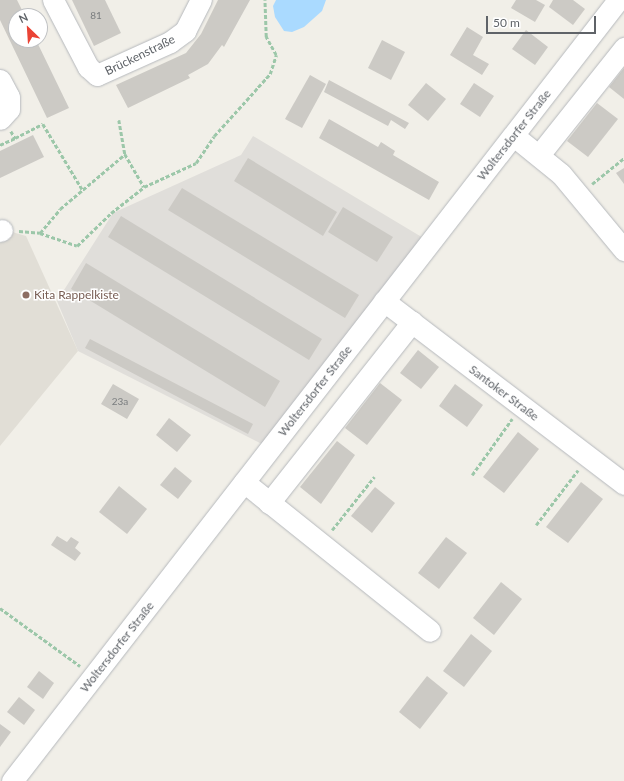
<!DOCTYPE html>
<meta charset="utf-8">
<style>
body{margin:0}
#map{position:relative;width:624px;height:781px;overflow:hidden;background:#f1efe8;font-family:Lato,sans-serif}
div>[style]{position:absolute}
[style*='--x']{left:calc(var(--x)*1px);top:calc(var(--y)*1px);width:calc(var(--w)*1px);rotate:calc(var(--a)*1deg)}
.industrial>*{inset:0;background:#e0deda}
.education>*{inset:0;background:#e1ded6}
.water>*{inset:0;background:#aadaff}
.building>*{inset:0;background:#cccac5}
.path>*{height:2.5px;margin-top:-1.25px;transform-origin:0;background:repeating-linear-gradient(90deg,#9cc7a9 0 4px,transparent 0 6px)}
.roads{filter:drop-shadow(0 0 1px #b5b8bc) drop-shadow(0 0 1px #b5b8bc)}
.minor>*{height:21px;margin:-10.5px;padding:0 10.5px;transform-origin:10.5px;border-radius:10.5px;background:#fff}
.dots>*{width:11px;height:11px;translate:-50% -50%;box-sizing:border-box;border:2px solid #fff;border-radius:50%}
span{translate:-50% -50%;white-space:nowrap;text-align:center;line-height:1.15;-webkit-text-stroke:3px #fff;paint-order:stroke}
.number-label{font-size:10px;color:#7a7d7f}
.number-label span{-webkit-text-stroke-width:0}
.street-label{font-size:12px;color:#5f6368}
.education-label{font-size:12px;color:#785e54}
.left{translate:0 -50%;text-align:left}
.north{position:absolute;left:8px;top:8px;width:40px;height:40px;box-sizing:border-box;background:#fff;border:1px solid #bfc1c3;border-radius:50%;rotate:335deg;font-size:11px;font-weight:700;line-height:16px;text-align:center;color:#5f6368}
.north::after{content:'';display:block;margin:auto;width:14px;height:18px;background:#ea4335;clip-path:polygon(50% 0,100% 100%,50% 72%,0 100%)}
.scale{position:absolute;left:486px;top:16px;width:110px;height:18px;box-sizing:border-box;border:2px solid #5f6368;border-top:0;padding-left:5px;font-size:12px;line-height:14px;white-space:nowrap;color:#5f6368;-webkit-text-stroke:3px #fff;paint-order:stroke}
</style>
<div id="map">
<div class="industrial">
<div style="clip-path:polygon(253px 136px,435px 245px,274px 450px,78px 351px,57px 301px,113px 213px,241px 155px)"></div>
</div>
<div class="education">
<div style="clip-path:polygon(12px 232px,26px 236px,78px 351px,0 446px,0 238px)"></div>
</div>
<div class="water">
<div style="clip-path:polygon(276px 0,326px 0,322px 11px,304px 27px,292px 32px,284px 31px,275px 17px,273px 6px)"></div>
</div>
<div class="building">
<div style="clip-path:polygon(0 0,17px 0,25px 16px,16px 16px,16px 40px,36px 40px,69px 108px,47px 118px,0 20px)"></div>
<div style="clip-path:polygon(72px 0,105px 0,121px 33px,94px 46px)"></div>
<div style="clip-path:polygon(218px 0,250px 0,224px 47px,222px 45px,208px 64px,188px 75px,190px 78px,128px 108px,116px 85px,186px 53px,201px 34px)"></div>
<div style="clip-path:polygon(516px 0,536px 0,545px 5px,535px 22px,511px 8px)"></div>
<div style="clip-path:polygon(553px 0,573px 0,585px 9px,573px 25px,549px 7px)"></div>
<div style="clip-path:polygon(467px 27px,483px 37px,473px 55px,489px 64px,482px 75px,450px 55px)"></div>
<div style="clip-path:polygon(526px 30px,548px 47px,535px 65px,512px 49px)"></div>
<div style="clip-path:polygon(382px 40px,405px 52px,391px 80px,368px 68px)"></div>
<div style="clip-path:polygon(624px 68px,624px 99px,609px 87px)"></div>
<div style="clip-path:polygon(310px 75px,326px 84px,302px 128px,285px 119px)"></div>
<div style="clip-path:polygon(329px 80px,409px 123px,405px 129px,391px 120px,388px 126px,324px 92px)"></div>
<div style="clip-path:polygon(426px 83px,446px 99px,428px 121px,408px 105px)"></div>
<div style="clip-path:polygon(474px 83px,494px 96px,480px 117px,460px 104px)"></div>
<div style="clip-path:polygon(597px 103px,618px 119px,588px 157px,567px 141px)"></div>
<div style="clip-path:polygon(329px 119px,378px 147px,381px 142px,395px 151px,393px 155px,439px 182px,429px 200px,319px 138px)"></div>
<div style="clip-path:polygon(33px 135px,44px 157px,0 178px,0 151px)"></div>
<div style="clip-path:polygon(248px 158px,337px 212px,323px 236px,234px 181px)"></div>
<div style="clip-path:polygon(624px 168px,624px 184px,616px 173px)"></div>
<div style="clip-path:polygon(182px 188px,359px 295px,345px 318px,168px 210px)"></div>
<div style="clip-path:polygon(343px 207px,393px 237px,377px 262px,328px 232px)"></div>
<div style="clip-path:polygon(121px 216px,322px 339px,309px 360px,108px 237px)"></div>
<div style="clip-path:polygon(86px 263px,280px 381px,265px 407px,71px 289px)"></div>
<div style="clip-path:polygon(90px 339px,253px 424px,248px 434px,85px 348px)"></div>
<div style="clip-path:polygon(418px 350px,439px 367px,421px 389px,400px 373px)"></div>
<div style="clip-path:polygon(380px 383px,402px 400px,367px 445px,345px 428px)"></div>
<div style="clip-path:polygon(113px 384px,139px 399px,127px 419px,101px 404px)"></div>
<div style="clip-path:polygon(455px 384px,483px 405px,467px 427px,439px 406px)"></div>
<div style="clip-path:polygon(169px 418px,191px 435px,177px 452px,156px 435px)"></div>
<div style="clip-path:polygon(518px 432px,539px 449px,504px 493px,483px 477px)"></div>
<div style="clip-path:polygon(337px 441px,355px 455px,321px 504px,300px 487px)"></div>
<div style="clip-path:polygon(175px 467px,192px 481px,178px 499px,160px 485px)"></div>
<div style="clip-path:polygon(581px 482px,603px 499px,568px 543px,546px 527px)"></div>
<div style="clip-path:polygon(119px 486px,147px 509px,127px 534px,99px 512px)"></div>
<div style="clip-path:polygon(375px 487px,395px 503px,372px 533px,351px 516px)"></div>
<div style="clip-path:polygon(57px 536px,67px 542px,71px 537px,79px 542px,75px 548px,81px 553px,75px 561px,51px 545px)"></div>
<div style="clip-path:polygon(446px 537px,467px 553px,439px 589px,418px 573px)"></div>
<div style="clip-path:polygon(501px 582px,522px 599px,494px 635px,473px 618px)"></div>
<div style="clip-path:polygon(471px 634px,492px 651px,464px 687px,443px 671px)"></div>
<div style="clip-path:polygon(39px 671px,54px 683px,43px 699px,27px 687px)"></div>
<div style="clip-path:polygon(427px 676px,448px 693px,420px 729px,399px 712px)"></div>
<div style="clip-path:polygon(19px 697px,35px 710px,24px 725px,7px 712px)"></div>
<div style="clip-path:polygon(0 724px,11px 732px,0 747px)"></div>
</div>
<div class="path">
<div style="--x:119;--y:120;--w:35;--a:80"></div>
<div style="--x:125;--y:154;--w:38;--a:60"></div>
<div style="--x:11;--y:131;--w:8;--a:60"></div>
<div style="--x:15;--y:138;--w:31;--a:-27"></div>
<div style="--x:43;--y:124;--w:76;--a:59"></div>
<div style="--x:0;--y:145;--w:17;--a:-25"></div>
<div style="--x:592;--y:184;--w:41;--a:-39.1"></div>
<div style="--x:19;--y:231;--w:21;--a:5"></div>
<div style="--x:40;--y:233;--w:39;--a:19"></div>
<div style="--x:77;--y:246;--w:47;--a:-44.1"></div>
<div style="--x:111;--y:213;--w:42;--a:-38.2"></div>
<div style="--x:144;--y:187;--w:57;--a:-24.8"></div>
<div style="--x:196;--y:163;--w:32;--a:-56"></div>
<div style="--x:214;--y:136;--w:84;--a:-47.9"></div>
<div style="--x:270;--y:74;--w:20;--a:-72"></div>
<div style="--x:276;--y:55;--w:21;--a:-119"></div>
<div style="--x:266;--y:37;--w:37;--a:-92"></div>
<div style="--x:40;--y:233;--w:31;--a:-50"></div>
<div style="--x:60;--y:209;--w:85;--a:-40.2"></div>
<div style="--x:472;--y:475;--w:69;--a:-54.5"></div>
<div style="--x:536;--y:525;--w:69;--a:-52.6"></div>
<div style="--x:332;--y:530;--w:68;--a:-51.6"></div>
<div style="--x:0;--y:608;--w:99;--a:35.9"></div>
</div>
<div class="roads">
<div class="minor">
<div style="--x:53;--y:0;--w:76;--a:62.4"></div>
<div style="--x:88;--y:67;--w:12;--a:42"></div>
<div style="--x:97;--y:75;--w:80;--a:-24.3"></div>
<div style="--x:170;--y:42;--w:19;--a:-36"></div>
<div style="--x:185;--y:31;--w:35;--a:-63"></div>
<div style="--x:0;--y:80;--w:19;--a:62"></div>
<div style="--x:9;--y:97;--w:12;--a:90"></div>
<div style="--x:9;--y:109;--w:13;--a:132"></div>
<div style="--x:514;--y:136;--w:60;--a:39"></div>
<div style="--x:561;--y:174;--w:99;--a:50.3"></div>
<div style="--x:539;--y:155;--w:137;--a:-51.5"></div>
<div style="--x:0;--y:231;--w:2;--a:-27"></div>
<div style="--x:384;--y:301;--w:302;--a:37.3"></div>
<div style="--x:244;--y:482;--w:238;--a:38.7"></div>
<div style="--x:269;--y:503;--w:231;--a:-51.7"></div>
<div style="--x:12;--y:781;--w:989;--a:-52.19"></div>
</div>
</div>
<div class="dots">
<div style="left:26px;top:295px;background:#8d6e63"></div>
</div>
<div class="number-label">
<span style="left:96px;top:16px">81</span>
<span style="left:120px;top:402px">23a</span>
</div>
<div class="street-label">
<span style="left:140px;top:55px;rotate:-26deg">Brückenstraße</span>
<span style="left:514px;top:135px;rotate:-52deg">Woltersdorfer Straße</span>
<span style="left:315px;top:391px;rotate:-52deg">Woltersdorfer Straße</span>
<span style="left:504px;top:393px;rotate:37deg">Santoker Straße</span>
<span style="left:117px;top:647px;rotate:-52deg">Woltersdorfer Straße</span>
</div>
<div class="education-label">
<span class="left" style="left:34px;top:295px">Kita Rappelkiste</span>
</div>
<div class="north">N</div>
<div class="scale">50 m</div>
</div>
